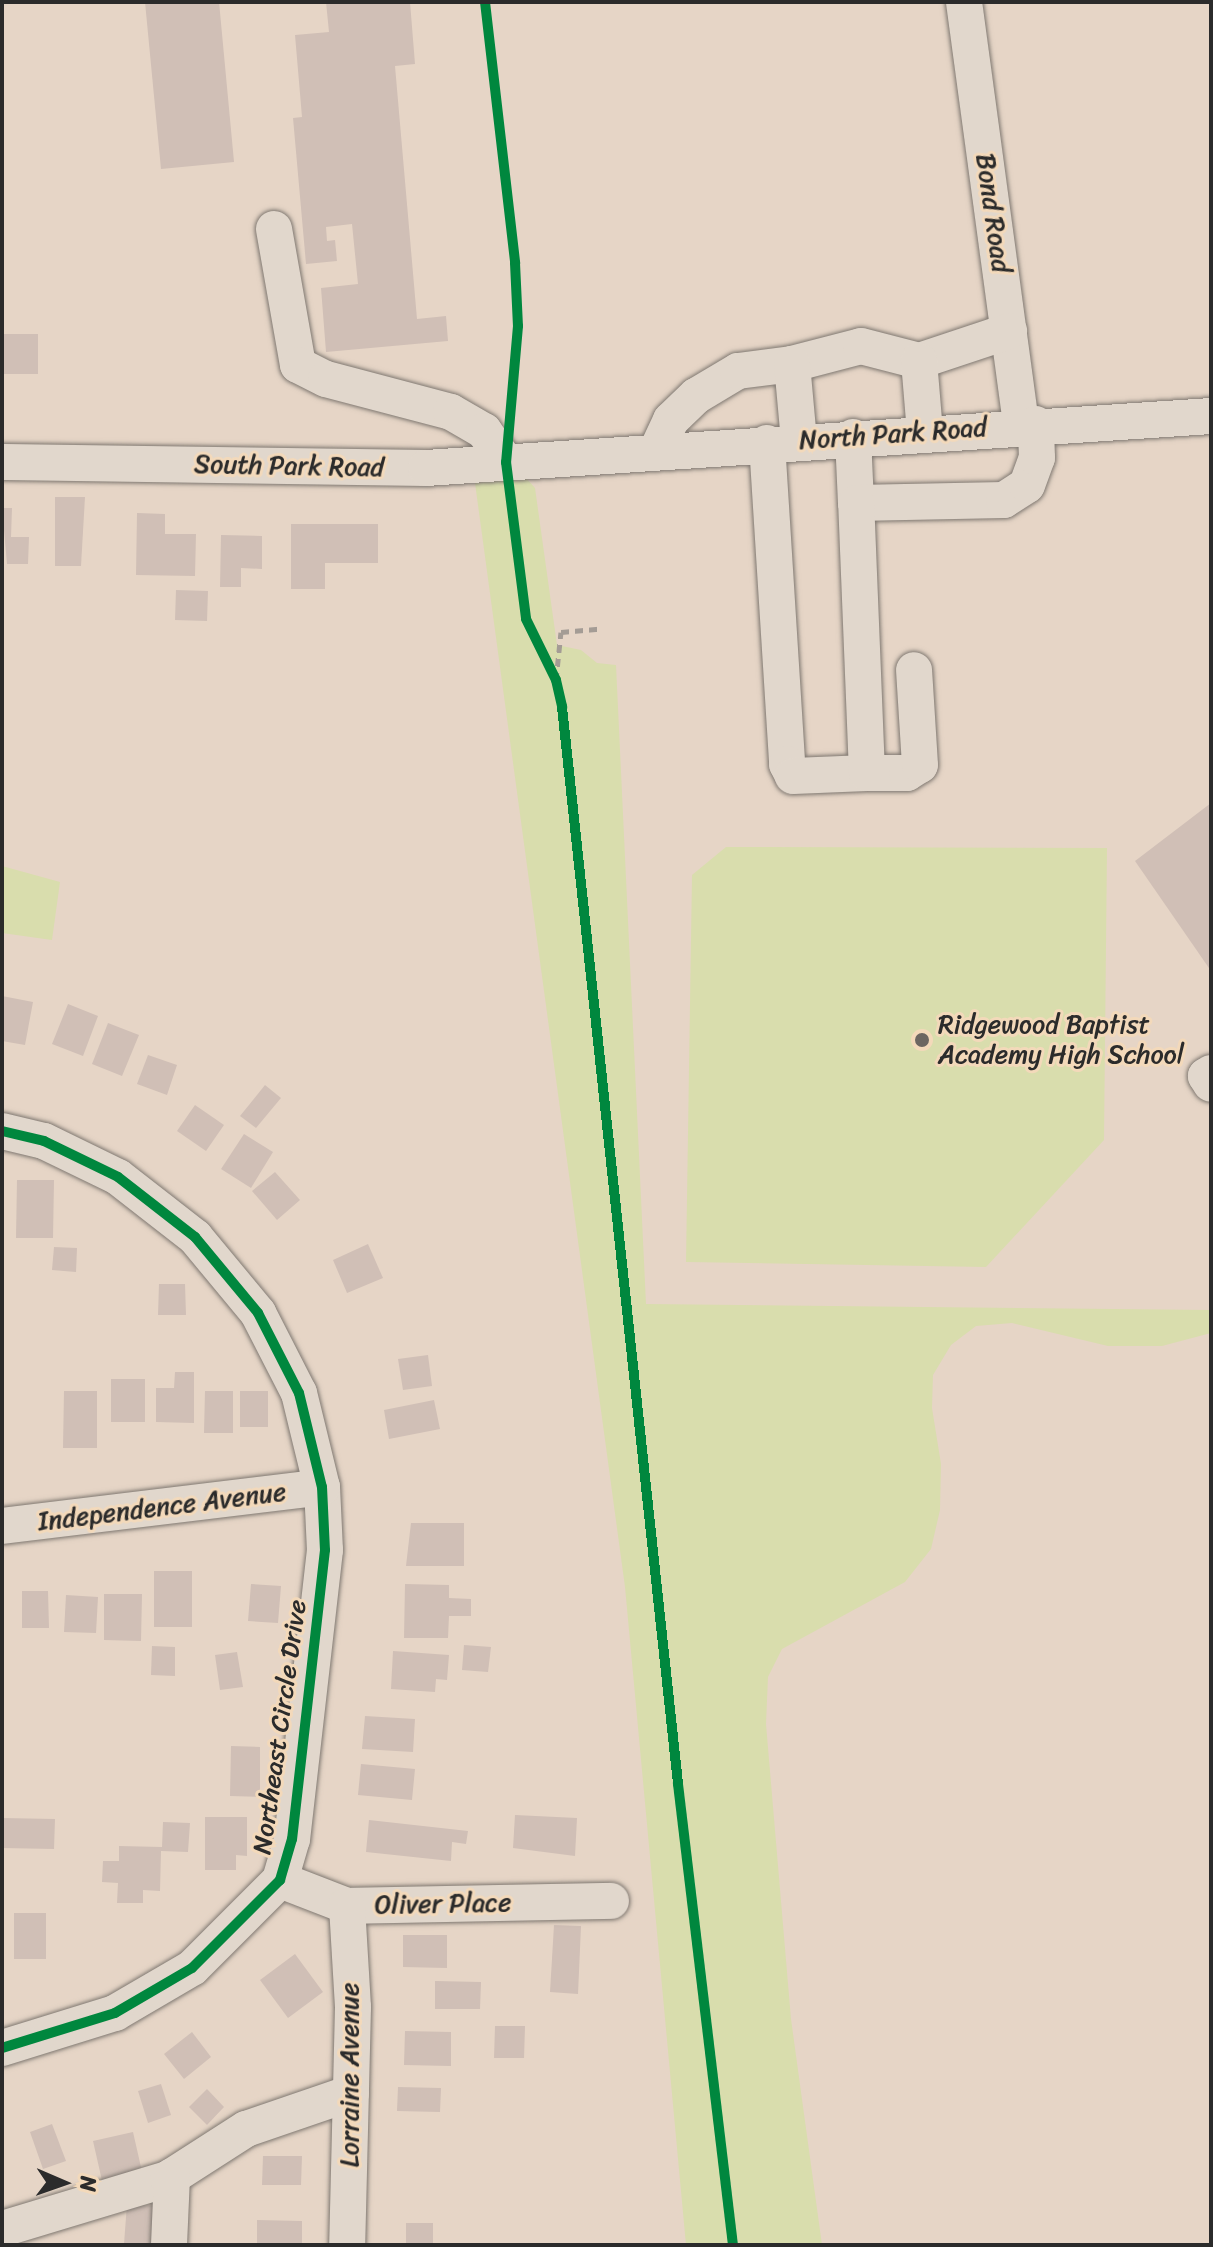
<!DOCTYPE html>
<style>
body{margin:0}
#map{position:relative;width:1213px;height:2247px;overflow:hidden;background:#e6d5c6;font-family:Sriracha,sans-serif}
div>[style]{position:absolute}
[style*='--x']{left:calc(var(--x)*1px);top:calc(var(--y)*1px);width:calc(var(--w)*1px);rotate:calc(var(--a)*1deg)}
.green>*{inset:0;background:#d9ddad}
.building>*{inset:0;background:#d0bfb6}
.path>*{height:5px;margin-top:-2.5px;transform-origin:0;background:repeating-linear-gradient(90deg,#a49c95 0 8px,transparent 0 14px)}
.roads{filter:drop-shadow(0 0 2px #7f7871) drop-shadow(0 0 2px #7f7871)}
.minor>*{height:36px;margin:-18px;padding:0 18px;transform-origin:18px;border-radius:18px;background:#e1d7cc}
.cycleway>*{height:10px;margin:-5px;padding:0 5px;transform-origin:5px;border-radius:5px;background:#00873e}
.dots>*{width:22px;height:22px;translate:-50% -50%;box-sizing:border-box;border:4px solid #f3d9ba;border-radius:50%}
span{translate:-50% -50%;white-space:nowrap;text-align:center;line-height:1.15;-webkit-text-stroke:6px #f3d9ba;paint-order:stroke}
.street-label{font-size:26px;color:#2b2b2b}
.poi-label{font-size:26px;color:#2b2b2b}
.left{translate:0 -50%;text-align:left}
.frame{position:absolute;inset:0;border:4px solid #2b2b2b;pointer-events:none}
.north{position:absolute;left:24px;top:2143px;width:80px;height:80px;-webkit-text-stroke:6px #f3d9ba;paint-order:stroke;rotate:92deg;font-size:22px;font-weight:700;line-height:32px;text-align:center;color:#2b2b2b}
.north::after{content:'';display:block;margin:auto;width:28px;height:36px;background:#2b2b2b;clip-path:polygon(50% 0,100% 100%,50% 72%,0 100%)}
</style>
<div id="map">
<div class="green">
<div style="clip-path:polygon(526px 478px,535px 488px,557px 645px,581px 650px,597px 663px,616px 665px,646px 1304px,1211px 1310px,1211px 1333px,1162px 1346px,1108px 1346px,1012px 1323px,976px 1326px,951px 1345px,933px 1375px,932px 1408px,941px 1464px,940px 1510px,931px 1549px,905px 1582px,782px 1649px,768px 1677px,766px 1724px,791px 2019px,822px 2245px,686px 2245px,625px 1587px,475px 483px)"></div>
<div style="clip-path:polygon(726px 847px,1107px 848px,1104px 1140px,986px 1267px,686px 1262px,692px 875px)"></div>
<div style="clip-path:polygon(2px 866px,60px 882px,52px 940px,2px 933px)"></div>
</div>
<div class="building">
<div style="clip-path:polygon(145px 2px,219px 2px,234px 162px,161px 169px)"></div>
<div style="clip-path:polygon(326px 2px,410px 2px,415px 64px,395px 66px,417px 319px,446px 316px,448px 341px,326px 352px,321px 288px,358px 284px,352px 224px,326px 227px,327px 241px,335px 240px,337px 261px,306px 264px,293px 118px,302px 117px,295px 35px,329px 32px)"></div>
<div style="clip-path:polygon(2px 334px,38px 334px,38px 374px,2px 374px)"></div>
<div style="clip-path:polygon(55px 497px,85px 497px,81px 566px,55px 566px)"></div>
<div style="clip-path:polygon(2px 508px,12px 508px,11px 537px,29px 537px,28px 564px,7px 564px)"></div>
<div style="clip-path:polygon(137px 513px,165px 514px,165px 534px,196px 534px,195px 576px,136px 575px)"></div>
<div style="clip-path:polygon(291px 524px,378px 524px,378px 563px,325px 563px,325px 589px,291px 589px)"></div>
<div style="clip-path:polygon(221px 535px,262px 536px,262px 569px,241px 568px,241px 587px,220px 587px)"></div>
<div style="clip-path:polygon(176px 590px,208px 591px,207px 621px,175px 620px)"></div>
<div style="clip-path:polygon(1211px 803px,1211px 971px,1135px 861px)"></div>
<div style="clip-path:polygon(2px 996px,33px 1002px,25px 1045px,2px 1041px)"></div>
<div style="clip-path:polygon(68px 1004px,98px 1016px,83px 1056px,52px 1044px)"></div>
<div style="clip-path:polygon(108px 1023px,139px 1035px,122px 1076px,92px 1064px)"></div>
<div style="clip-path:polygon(148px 1055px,177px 1065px,167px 1095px,137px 1084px)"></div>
<div style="clip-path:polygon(265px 1085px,281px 1098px,256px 1128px,240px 1116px)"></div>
<div style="clip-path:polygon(195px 1105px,224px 1125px,206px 1151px,177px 1131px)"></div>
<div style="clip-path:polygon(244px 1134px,273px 1152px,251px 1188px,221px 1169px)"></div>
<div style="clip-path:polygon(275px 1172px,300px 1200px,277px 1220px,252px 1191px)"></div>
<div style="clip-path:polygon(17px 1180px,54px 1180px,53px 1238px,16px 1238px)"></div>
<div style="clip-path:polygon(368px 1244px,383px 1278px,347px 1293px,333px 1260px)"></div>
<div style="clip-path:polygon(54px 1247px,77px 1248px,76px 1272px,52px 1270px)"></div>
<div style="clip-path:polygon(159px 1284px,185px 1284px,186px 1315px,158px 1315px)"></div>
<div style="clip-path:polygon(428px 1355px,432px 1386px,403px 1390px,398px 1359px)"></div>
<div style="clip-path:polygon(175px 1372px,194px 1372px,194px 1423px,156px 1422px,156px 1388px,174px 1388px)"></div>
<div style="clip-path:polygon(111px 1379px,145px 1379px,145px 1422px,111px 1422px)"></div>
<div style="clip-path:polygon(64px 1391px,97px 1391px,97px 1448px,63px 1448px)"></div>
<div style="clip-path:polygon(205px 1391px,233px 1391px,233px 1433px,204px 1433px)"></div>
<div style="clip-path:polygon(240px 1391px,268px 1391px,268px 1427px,240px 1427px)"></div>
<div style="clip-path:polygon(434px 1400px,440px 1429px,389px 1439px,384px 1410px)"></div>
<div style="clip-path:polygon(411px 1523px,464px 1523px,464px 1566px,406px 1566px)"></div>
<div style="clip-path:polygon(154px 1571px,192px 1571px,192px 1627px,154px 1627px)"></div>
<div style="clip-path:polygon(251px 1584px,281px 1586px,278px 1623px,248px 1621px)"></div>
<div style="clip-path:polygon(405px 1584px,449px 1585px,449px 1598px,471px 1599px,471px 1616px,449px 1616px,448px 1638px,404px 1638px)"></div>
<div style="clip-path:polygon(22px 1591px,48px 1591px,49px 1628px,22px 1628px)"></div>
<div style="clip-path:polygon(104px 1594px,142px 1594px,141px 1641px,104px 1640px)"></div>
<div style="clip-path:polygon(66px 1595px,98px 1597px,96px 1633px,64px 1632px)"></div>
<div style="clip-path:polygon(464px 1645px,491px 1647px,488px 1672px,462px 1670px)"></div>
<div style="clip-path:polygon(152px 1646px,175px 1647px,175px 1676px,151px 1675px)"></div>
<div style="clip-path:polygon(393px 1651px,449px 1655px,447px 1680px,436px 1679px,435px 1692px,391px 1689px)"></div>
<div style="clip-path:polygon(237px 1652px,243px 1687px,220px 1690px,215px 1655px)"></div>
<div style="clip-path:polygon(365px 1716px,415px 1719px,413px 1752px,362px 1749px)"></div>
<div style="clip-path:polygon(231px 1746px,260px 1747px,260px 1797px,230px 1796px)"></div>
<div style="clip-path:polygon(361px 1764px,415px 1769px,412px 1800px,358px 1795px)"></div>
<div style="clip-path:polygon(515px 1815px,577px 1818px,575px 1856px,513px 1848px)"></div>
<div style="clip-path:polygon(205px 1817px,247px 1817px,247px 1856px,236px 1855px,236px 1870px,205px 1870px)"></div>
<div style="clip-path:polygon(2px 1818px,55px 1819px,54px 1849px,2px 1848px)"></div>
<div style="clip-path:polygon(369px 1820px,468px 1831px,466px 1844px,452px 1842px,451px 1861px,366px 1852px)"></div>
<div style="clip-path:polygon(163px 1822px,190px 1823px,188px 1852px,161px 1851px,160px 1891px,143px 1890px,143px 1903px,117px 1903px,118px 1883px,102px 1882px,103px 1861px,119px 1861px,119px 1846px,162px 1847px)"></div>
<div style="clip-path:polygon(14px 1913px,46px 1913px,46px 1959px,14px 1959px)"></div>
<div style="clip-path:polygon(554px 1925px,581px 1926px,578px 1994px,550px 1992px)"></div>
<div style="clip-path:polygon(403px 1935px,447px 1935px,447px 1968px,403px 1967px)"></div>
<div style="clip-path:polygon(295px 1954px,323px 1992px,288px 2018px,260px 1980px)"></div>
<div style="clip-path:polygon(435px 1981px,481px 1982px,480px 2009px,435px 2009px)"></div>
<div style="clip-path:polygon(495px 2026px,525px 2026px,524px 2058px,494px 2058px)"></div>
<div style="clip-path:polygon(405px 2031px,451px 2032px,451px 2066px,404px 2065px)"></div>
<div style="clip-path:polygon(192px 2032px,211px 2057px,184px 2079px,164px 2054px)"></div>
<div style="clip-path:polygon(161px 2084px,171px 2115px,148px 2123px,138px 2091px)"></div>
<div style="clip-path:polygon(398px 2087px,441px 2088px,440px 2112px,397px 2111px)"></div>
<div style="clip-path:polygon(207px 2089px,224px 2107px,207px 2125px,189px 2107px)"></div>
<div style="clip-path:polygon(52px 2124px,66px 2161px,43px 2169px,30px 2132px)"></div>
<div style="clip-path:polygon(133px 2132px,143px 2176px,103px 2185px,93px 2141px)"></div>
<div style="clip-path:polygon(263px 2156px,302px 2156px,301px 2185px,262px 2185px)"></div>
<div style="clip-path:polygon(127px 2204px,157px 2206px,154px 2245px,124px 2244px)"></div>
<div style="clip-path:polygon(257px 2220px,302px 2221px,302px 2245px,257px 2245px)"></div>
<div style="clip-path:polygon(406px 2223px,433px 2223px,433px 2245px,406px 2245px)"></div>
</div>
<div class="path">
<div style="--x:556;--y:680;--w:48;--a:-84.1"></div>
<div style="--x:561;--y:632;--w:38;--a:-5"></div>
</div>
<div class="roads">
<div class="minor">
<div style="--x:964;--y:2;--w:427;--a:82.3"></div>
<div style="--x:274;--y:229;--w:138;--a:80"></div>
<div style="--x:298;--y:365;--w:31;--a:27"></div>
<div style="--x:326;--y:379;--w:129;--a:14.8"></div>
<div style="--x:451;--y:412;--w:38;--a:30"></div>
<div style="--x:484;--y:431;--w:38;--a:55"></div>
<div style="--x:919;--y:361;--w:95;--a:-18.4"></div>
<div style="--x:792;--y:364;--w:71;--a:-14.6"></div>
<div style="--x:861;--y:346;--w:60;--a:14.5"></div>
<div style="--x:919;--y:361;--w:71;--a:85.2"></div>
<div style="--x:853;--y:437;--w:66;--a:87.4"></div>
<div style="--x:856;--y:503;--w:148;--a:-1.2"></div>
<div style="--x:1004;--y:500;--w:27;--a:-33"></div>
<div style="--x:1027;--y:485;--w:29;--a:-70"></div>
<div style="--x:1037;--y:458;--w:34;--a:-92"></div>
<div style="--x:767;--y:443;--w:322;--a:86.4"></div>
<div style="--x:787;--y:764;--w:13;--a:63"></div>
<div style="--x:793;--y:776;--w:74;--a:-2.3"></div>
<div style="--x:867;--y:773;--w:270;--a:-92.3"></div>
<div style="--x:656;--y:452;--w:35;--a:-65"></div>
<div style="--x:671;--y:420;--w:35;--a:-44"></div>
<div style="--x:696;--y:396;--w:49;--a:-30.8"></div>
<div style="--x:738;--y:371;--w:54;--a:-7.4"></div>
<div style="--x:792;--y:364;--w:77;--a:84.8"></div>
<div style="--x:2;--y:462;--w:424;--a:0.8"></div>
<div style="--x:426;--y:468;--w:787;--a:-3.79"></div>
<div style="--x:867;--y:773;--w:40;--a:0"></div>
<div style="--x:907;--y:773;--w:15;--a:-32"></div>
<div style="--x:920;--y:765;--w:95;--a:-93.6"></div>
<div style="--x:1211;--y:1073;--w:6;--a:149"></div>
<div style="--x:1206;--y:1076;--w:9;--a:58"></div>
<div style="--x:2;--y:1131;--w:43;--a:13.4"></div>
<div style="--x:44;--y:1141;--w:82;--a:25.9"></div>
<div style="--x:118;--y:1177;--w:98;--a:37.9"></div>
<div style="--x:195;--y:1237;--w:99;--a:50.3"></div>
<div style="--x:258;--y:1313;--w:90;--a:62.9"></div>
<div style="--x:299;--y:1393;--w:97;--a:76.3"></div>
<div style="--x:322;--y:1487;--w:63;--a:87.3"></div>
<div style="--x:325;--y:1550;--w:291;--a:96.5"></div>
<div style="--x:292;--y:1839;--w:43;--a:106.3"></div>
<div style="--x:280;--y:1880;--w:124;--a:135"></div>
<div style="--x:192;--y:1968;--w:89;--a:149.7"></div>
<div style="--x:115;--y:2013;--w:118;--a:162.8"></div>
<div style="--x:2;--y:1526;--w:322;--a:-6.9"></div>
<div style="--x:280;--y:1880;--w:72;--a:21.2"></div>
<div style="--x:347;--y:1906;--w:264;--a:-1.1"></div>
<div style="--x:347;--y:1906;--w:101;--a:86.6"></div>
<div style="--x:353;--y:2007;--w:238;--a:91.4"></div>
<div style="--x:2;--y:2229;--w:173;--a:-16.8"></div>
<div style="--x:168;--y:2179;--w:93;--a:-32.7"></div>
<div style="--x:246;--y:2129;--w:111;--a:-18.9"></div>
<div style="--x:169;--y:2245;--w:69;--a:-87.5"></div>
</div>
</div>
<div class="cycleway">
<div style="--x:485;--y:2;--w:263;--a:83.4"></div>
<div style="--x:515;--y:263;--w:63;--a:87.3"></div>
<div style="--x:518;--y:326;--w:137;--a:95"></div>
<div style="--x:506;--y:462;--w:158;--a:82.7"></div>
<div style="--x:526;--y:619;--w:68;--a:63.8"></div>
<div style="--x:556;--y:680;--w:28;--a:77"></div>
<div style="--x:562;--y:707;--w:1083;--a:83.85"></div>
<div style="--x:678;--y:1784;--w:464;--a:83.2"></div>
<div style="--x:2;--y:1131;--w:43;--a:13.4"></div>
<div style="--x:44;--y:1141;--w:82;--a:25.9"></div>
<div style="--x:118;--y:1177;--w:98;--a:37.9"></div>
<div style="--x:195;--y:1237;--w:99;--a:50.3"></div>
<div style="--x:258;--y:1313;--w:90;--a:62.9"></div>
<div style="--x:299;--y:1393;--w:97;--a:76.3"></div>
<div style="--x:322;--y:1487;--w:63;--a:87.3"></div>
<div style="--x:325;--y:1550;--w:291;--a:96.5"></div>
<div style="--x:292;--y:1839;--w:43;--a:106.3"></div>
<div style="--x:280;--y:1880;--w:124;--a:135"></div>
<div style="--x:192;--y:1968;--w:89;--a:149.7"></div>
<div style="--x:115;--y:2013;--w:118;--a:162.8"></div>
</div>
<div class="dots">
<div style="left:922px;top:1040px;background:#6c6661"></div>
</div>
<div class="street-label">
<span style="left:993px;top:213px;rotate:82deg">Bond Road</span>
<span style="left:893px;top:434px;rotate:-4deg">North Park Road</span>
<span style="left:289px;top:466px;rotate:1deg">South Park Road</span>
<span style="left:162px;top:1507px;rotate:-7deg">Independence Avenue</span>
<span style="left:280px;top:1727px;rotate:-82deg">Northeast Circle Drive</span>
<span style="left:443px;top:1904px;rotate:-1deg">Oliver Place</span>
<span style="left:350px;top:2075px;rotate:-90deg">Lorraine Avenue</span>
</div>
<div class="poi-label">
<span class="left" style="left:938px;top:1040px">Ridgewood Baptist<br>Academy High School</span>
</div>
<div class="frame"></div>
<div class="north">N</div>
</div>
